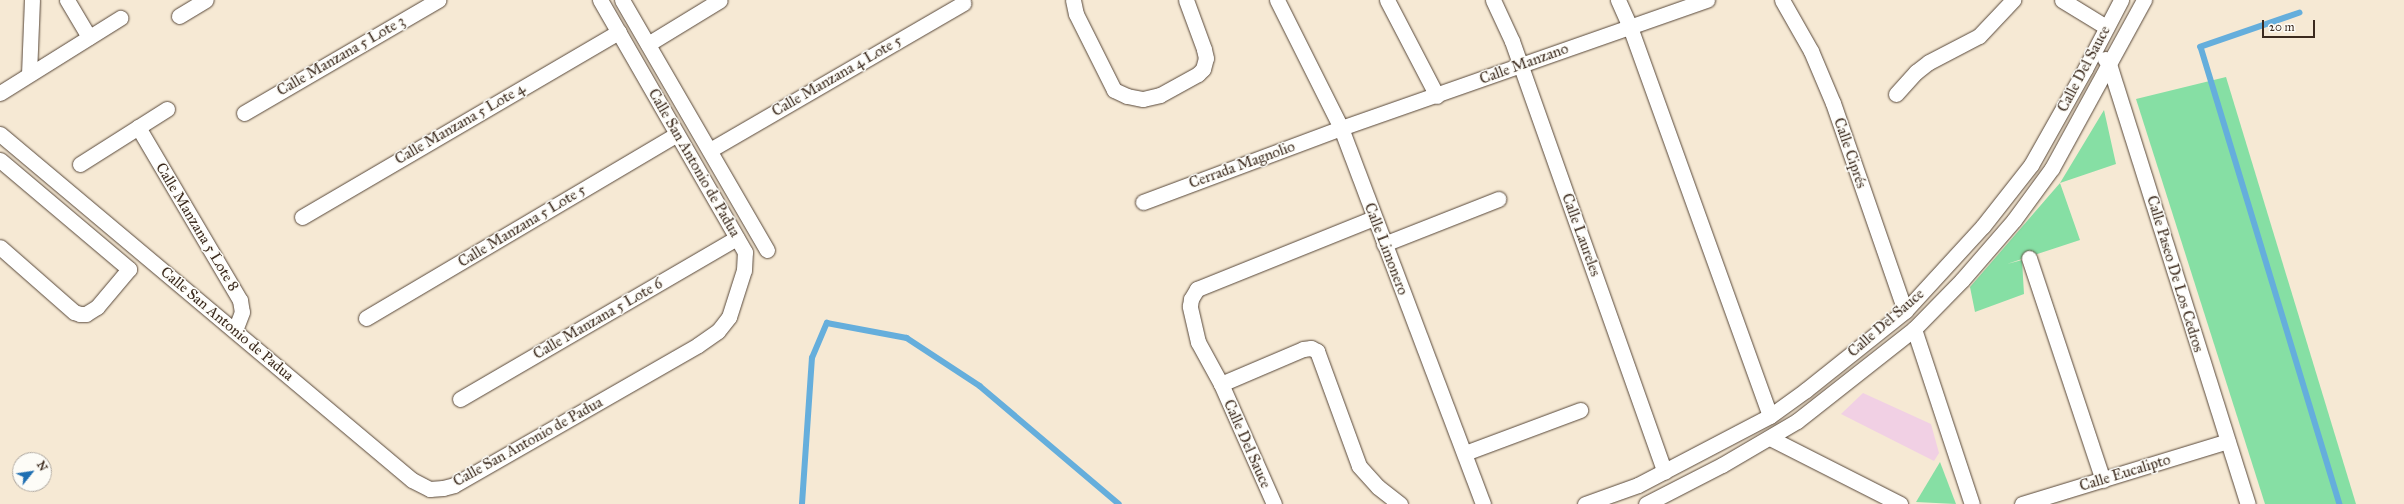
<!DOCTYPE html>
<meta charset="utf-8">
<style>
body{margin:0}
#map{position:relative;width:2404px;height:504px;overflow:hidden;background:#f6e9d4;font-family:"IM FELL Great Primer",serif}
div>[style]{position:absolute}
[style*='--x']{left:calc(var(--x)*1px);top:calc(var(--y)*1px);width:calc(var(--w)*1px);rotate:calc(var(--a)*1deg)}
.built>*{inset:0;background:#f1d0e4}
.green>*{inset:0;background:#86dfa4}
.stream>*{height:5.5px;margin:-2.75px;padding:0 2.75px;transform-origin:2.75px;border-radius:2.75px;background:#65aedc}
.roads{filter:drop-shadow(0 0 1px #574739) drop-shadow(0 0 1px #574739)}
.street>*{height:15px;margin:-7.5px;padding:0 7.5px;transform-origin:7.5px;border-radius:7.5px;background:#fff}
span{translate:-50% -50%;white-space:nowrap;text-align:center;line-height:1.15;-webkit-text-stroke:3px #fdfcf7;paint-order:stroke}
.street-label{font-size:15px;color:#3b2a1e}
.north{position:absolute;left:12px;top:452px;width:40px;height:40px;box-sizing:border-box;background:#fdfcf7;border:1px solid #afa8a0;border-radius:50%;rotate:60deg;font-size:11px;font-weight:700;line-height:16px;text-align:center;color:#3b2a1e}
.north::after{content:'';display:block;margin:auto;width:14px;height:18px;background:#1f6fb2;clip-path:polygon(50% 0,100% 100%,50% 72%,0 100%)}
.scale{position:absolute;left:2262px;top:20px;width:53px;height:18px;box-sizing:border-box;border:2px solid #3b2a1e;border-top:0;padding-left:5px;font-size:12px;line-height:14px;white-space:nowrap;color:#3b2a1e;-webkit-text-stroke:3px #fdfcf7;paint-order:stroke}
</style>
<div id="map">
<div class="built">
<div style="clip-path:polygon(1863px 393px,1931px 424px,1939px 453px,1934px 461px,1841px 414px)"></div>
</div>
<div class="green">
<div style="clip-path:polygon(2226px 77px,2356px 504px,2265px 504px,2136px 99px)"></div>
<div style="clip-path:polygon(2104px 110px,2116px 164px,2060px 183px,2080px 240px,2007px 264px,2022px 260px,2024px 294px,1975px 312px,1970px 287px,2060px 183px)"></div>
<div style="clip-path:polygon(1940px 462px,1956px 504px,1916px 502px)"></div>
</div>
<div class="stream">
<div style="--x:2300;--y:13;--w:105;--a:161"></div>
<div style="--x:2201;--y:47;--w:478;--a:73.1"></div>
<div style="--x:802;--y:504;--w:146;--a:-86.1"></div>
<div style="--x:812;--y:358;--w:38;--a:-67"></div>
<div style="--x:827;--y:323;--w:81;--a:10.6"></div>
<div style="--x:907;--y:338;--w:87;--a:33.3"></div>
<div style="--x:980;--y:386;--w:182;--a:40.3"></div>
</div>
<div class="roads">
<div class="street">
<div style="--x:67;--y:0;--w:43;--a:59.3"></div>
<div style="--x:622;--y:0;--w:289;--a:59.9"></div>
<div style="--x:1073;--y:0;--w:14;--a:78"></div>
<div style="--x:1076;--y:14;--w:85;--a:63.4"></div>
<div style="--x:1114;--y:90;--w:14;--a:25"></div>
<div style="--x:1127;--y:96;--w:16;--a:11"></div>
<div style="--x:1143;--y:99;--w:17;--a:-13"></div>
<div style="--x:1160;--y:95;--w:43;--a:-28.9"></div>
<div style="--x:1198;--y:74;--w:7;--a:-45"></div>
<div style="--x:1203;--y:69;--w:11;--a:-75"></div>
<div style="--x:1206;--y:58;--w:9;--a:-103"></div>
<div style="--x:1204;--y:49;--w:52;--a:-110.2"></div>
<div style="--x:1277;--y:0;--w:143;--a:63.4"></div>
<div style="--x:1341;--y:128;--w:402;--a:69.3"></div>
<div style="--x:1387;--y:0;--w:108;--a:62.5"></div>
<div style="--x:1493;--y:0;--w:45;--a:65.1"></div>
<div style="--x:1512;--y:41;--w:457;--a:70.5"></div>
<div style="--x:1618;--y:0;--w:30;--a:66"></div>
<div style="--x:1630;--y:27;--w:413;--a:70.2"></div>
<div style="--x:1782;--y:0;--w:59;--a:60.4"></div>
<div style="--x:1811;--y:51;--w:56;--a:67.1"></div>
<div style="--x:1833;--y:103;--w:220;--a:70.9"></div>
<div style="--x:2062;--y:0;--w:52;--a:31.5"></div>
<div style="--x:179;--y:16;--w:31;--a:-31"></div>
<div style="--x:648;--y:44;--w:84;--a:-31.4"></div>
<div style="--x:2105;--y:59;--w:6;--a:51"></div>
<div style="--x:2109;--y:64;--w:461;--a:72.5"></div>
<div style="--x:29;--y:74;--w:74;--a:-87.7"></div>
<div style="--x:0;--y:93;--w:142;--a:-32"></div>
<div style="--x:1896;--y:94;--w:30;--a:-48"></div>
<div style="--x:1916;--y:72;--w:16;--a:-38"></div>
<div style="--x:1929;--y:62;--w:56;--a:-27.5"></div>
<div style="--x:1979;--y:36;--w:50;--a:-46.6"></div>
<div style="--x:244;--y:113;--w:225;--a:-30.2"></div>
<div style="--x:138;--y:127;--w:201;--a:59.5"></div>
<div style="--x:240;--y:300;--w:12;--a:81"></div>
<div style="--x:242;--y:312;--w:19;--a:111"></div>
<div style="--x:0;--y:134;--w:538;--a:40.02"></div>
<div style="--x:412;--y:480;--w:20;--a:27"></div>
<div style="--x:430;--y:489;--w:13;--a:-4"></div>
<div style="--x:443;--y:488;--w:11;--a:-15"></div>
<div style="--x:454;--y:485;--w:281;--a:-29.8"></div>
<div style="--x:698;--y:345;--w:24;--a:-35"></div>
<div style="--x:718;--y:331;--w:18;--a:-52"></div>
<div style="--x:729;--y:317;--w:49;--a:-72.3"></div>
<div style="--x:744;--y:270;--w:18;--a:-87"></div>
<div style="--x:745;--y:252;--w:291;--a:-119.9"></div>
<div style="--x:710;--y:150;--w:293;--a:-30.1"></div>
<div style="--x:0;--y:160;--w:169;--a:40.2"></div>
<div style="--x:129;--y:269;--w:50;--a:130.1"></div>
<div style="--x:97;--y:307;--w:13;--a:148"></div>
<div style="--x:86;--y:314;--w:6;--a:180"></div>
<div style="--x:80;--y:314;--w:6;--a:-162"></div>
<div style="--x:74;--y:312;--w:98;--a:-138.7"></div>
<div style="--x:80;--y:164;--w:103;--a:-32.3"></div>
<div style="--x:1143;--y:202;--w:211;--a:-20.5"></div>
<div style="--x:1341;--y:128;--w:388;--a:-19.3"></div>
<div style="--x:302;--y:217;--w:367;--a:-30.3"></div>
<div style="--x:1384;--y:244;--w:123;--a:-21.5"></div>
<div style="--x:2029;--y:258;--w:234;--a:71.6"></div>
<div style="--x:366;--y:318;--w:361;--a:-30.6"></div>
<div style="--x:1914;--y:329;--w:184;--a:71.7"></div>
<div style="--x:1221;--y:384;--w:89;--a:-23.1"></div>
<div style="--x:1303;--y:349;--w:8;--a:-7"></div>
<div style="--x:1311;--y:348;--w:7;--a:27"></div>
<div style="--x:1317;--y:351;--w:122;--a:69.9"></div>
<div style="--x:1359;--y:466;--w:28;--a:48"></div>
<div style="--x:1378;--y:487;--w:28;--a:38"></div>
<div style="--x:460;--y:399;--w:320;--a:-30.2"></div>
<div style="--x:1770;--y:438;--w:146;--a:26.9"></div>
<div style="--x:1465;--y:453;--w:123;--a:-20.5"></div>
<div style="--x:1274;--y:504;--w:131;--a:-113.8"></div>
<div style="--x:1221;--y:384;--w:48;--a:-118.7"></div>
<div style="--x:1198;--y:342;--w:37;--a:-103"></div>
<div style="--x:1190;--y:306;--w:7;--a:-82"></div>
<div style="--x:1191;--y:299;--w:12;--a:-59"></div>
<div style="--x:1197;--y:289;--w:191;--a:-21.9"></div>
<div style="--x:1585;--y:504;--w:56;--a:-19.7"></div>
<div style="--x:1638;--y:485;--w:149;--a:-27.6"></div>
<div style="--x:1770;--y:416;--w:44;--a:-35.8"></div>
<div style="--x:1806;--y:390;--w:127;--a:-38.6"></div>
<div style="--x:1905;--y:311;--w:115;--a:-47.5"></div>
<div style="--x:1983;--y:226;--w:78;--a:-51.8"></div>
<div style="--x:2031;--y:165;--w:110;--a:-60.6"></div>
<div style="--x:2085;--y:69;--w:78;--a:-62.4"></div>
<div style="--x:1646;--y:504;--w:85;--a:-27.2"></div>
<div style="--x:1722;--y:465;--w:87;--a:-30.4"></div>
<div style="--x:1797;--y:421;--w:149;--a:-38.2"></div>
<div style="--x:1914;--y:329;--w:69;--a:-45.6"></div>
<div style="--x:1962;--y:280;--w:79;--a:-49.1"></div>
<div style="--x:2014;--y:220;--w:64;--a:-53.8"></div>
<div style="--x:2052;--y:168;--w:192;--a:-61.3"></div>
<div style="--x:2022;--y:504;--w:215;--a:-17"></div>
</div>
</div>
<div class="street-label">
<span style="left:341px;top:56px;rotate:-30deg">Calle Manzana 5 Lote 3</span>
<span style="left:1524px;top:64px;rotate:-20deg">Calle Manzano</span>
<span style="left:2084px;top:69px;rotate:-62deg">Calle Del Sauce</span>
<span style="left:837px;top:76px;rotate:-30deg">Calle Manzana 4 Lote 5</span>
<span style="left:460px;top:124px;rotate:-30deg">Calle Manzana 5 Lote 4</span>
<span style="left:1850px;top:153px;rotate:71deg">Calle Ciprés</span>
<span style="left:694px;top:163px;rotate:60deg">Calle San Antonio de Padua</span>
<span style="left:1242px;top:165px;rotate:-20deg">Cerrada Magnolio</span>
<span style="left:522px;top:226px;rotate:-31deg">Calle Manzana 5 Lote 5</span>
<span style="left:197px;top:227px;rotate:59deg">Calle Manzana 5 Lote 8</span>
<span style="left:1581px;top:235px;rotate:70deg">Calle Laureles</span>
<span style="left:1386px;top:249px;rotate:69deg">Calle Limonero</span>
<span style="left:2175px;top:274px;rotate:73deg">Calle Paseo De Los Cedros</span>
<span style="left:598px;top:319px;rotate:-30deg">Calle Manzana 5 Lote 6</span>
<span style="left:1886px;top:323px;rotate:-41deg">Calle Del Sauce</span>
<span style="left:227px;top:324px;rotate:40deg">Calle San Antonio de Padua</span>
<span style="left:528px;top:442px;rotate:-29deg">Calle San Antonio de Padua</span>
<span style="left:1247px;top:444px;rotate:66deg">Calle Del Sauce</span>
<span style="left:2125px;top:473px;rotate:-17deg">Calle Eucalipto</span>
</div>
<div class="north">N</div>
<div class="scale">20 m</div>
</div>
